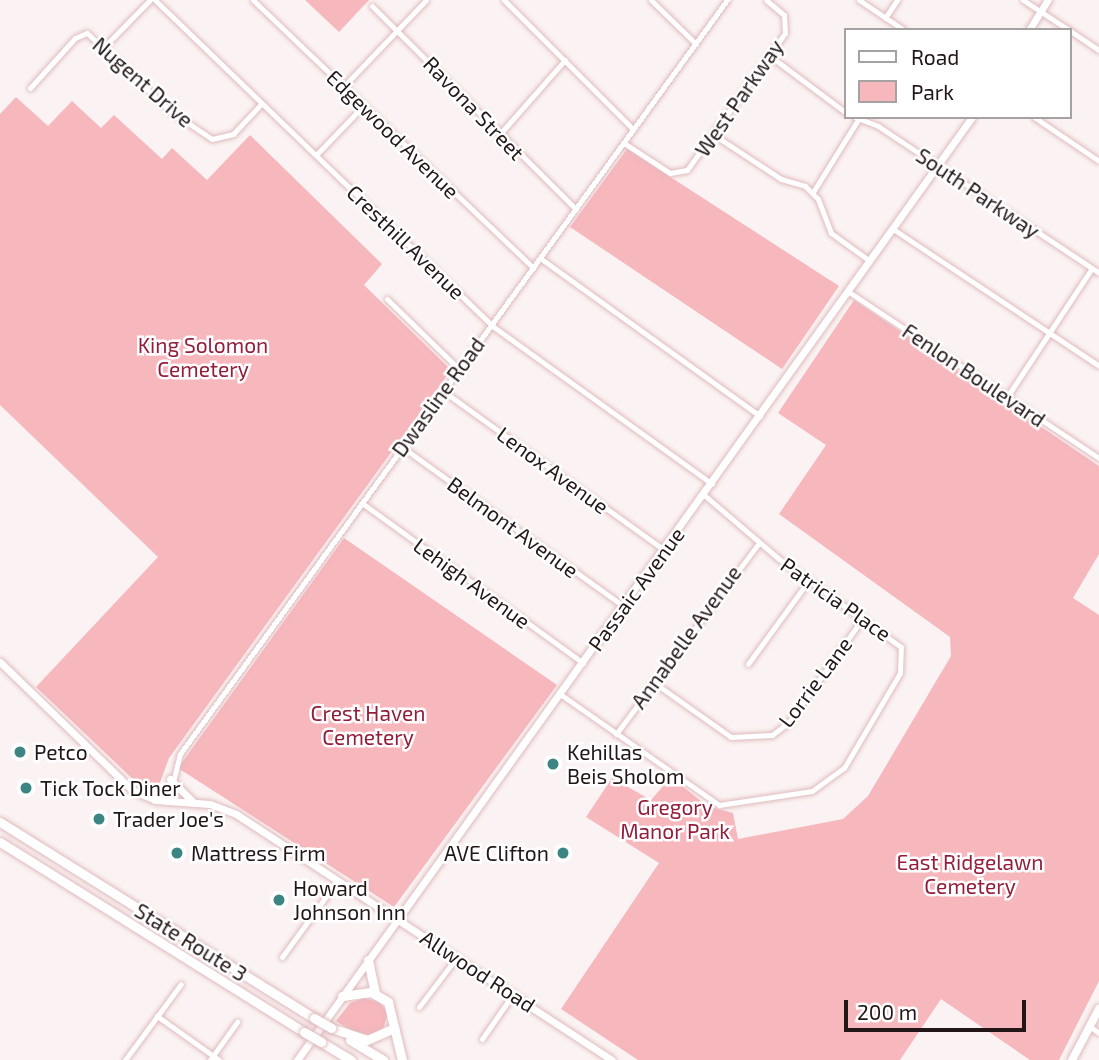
<!DOCTYPE html>
<style>
body{margin:0}
#map{position:relative;width:1099px;height:1060px;overflow:hidden;background:#fbf3f3;font-family:"Exo 2",sans-serif}
div>[style]{position:absolute}
[style*='--x']{left:calc(var(--x)*1px);top:calc(var(--y)*1px);width:calc(var(--w)*1px);rotate:calc(var(--a)*1deg)}
.green>*{inset:0;background:#f6b7bd}
.roads{filter:drop-shadow(0 0 2px #e0bbbe) drop-shadow(0 0 2px #e0bbbe)}
.street>*{height:5px;margin:-2.5px;padding:0 2.5px;transform-origin:2.5px;border-radius:2.5px;background:#fff}
.secondary>*{height:7px;margin:-3.5px;padding:0 3.5px;transform-origin:3.5px;border-radius:3.5px;background:#fff}
.primary>*{height:8px;margin:-4px;padding:0 4px;transform-origin:4px;border-radius:4px;background:#fff}
.highway>*{height:9px;margin:-4.5px;padding:0 4.5px;transform-origin:4.5px;border-radius:4.5px;background:#fff}
.bridges{filter:drop-shadow(0 0 2px #e0bbbe) drop-shadow(0 0 2px #e0bbbe)}
.highway-bridge>*{height:9px;margin:-4.5px;padding:0 4.5px;transform-origin:4.5px;border-radius:4.5px;background:#fff}
.dots>*{width:19px;height:19px;translate:-50% -50%;box-sizing:border-box;border:4px solid #fff;border-radius:50%}
span{translate:-50% -50%;white-space:nowrap;text-align:center;line-height:1.15;-webkit-text-stroke:5px #fff;paint-order:stroke}
.street-label{font-size:21px;color:#231617}
.park-label{font-size:21px;color:#931d3a}
.poi-label{font-size:21px;color:#231617}
.left{translate:0 -50%;text-align:left}
.right{translate:-100% -50%;text-align:right}
.legend{position:absolute;left:844px;top:28px;width:228px;height:91px;box-sizing:border-box;background:#fff;border:2px solid #a7a2a2;margin:0;padding:9px 12px;list-style:none;font-size:21px;color:#231617}
.legend li{display:flex;align-items:center;gap:14px;height:35px}
.legend b{width:35px;border:2px solid #a7a2a2}
.scale{position:absolute;left:844px;top:1000px;width:182px;height:32px;box-sizing:border-box;border:4px solid #231617;border-top:0;padding-left:9px;font-size:21px;line-height:24px;white-space:nowrap;color:#231617;-webkit-text-stroke:5px #fff;paint-order:stroke}
</style>
<div id="map">
<div class="green">
<div style="clip-path:polygon(305px 0,369px 0,339px 32px)"></div>
<div style="clip-path:polygon(16px 97px,48px 126px,72px 101px,101px 128px,114px 115px,162px 159px,172px 148px,207px 180px,250px 135px,382px 264px,364px 285px,451px 370px,169px 758px,158px 788px,137px 783px,36px 687px,158px 557px,0 405px,0 114px)"></div>
<div style="clip-path:polygon(627px 149px,839px 286px,782px 369px,570px 227px)"></div>
<div style="clip-path:polygon(854px 300px,1099px 466px,1099px 554px,1073px 598px,1099px 615px,1099px 981px,1059px 1060px,1030px 1060px,941px 999px,900px 1060px,638px 1060px,561px 1009px,659px 863px,586px 817px,612px 778px,651px 800px,671px 777px,707px 806px,733px 813px,738px 839px,843px 819px,868px 796px,951px 656px,950px 637px,779px 514px,826px 445px,778px 413px)"></div>
<div style="clip-path:polygon(344px 538px,557px 685px,394px 907px,178px 768px)"></div>
<div style="clip-path:polygon(364px 998px,379px 1002px,388px 1013px,382px 1033px,362px 1037px,336px 1021px,350px 1003px)"></div>
</div>
<div class="roads">
<div class="street">
<div style="--x:155;--y:0;--w:467;--a:44"></div>
<div style="--x:491;--y:325;--w:272;--a:35.7"></div>
<div style="--x:253;--y:0;--w:388;--a:43.7"></div>
<div style="--x:504;--y:0;--w:182;--a:45"></div>
<div style="--x:651;--y:0;--w:63;--a:44.4"></div>
<div style="--x:859;--y:0;--w:54;--a:33.7"></div>
<div style="--x:1023;--y:0;--w:55;--a:33.1"></div>
<div style="--x:372;--y:6;--w:288;--a:44.9"></div>
<div style="--x:885;--y:18;--w:22;--a:-56"></div>
<div style="--x:1069;--y:30;--w:36;--a:34"></div>
<div style="--x:104;--y:47;--w:66;--a:-45.6"></div>
<div style="--x:770;--y:56;--w:94;--a:36.7"></div>
<div style="--x:343;--y:87;--w:120;--a:-46.3"></div>
<div style="--x:30;--y:88;--w:67;--a:-48"></div>
<div style="--x:75;--y:38;--w:13;--a:-23"></div>
<div style="--x:87;--y:33;--w:114;--a:43.2"></div>
<div style="--x:170;--y:111;--w:50;--a:33.7"></div>
<div style="--x:212;--y:139;--w:22;--a:-13"></div>
<div style="--x:233;--y:134;--w:42;--a:-46.9"></div>
<div style="--x:855;--y:117;--w:25;--a:21"></div>
<div style="--x:878;--y:126;--w:265;--a:33.6"></div>
<div style="--x:1034;--y:117;--w:78;--a:34.1"></div>
<div style="--x:499;--y:135;--w:100;--a:-48.7"></div>
<div style="--x:714;--y:135;--w:80;--a:33.3"></div>
<div style="--x:781;--y:179;--w:25;--a:16"></div>
<div style="--x:805;--y:186;--w:18;--a:45"></div>
<div style="--x:818;--y:199;--w:36;--a:69"></div>
<div style="--x:831;--y:233;--w:48;--a:35.7"></div>
<div style="--x:624;--y:143;--w:55;--a:33.1"></div>
<div style="--x:670;--y:173;--w:17;--a:-10"></div>
<div style="--x:687;--y:170;--w:168;--a:-54.4"></div>
<div style="--x:785;--y:33;--w:18;--a:-93"></div>
<div style="--x:784;--y:15;--w:23;--a:-140"></div>
<div style="--x:316;--y:155;--w:68;--a:-46.2"></div>
<div style="--x:813;--y:192;--w:87;--a:-58.1"></div>
<div style="--x:893;--y:229;--w:247;--a:33.6"></div>
<div style="--x:540;--y:258;--w:271;--a:35.7"></div>
<div style="--x:849;--y:292;--w:300;--a:33.6"></div>
<div style="--x:387;--y:299;--w:100;--a:44.2"></div>
<div style="--x:443;--y:391;--w:272;--a:35.7"></div>
<div style="--x:1007;--y:397;--w:154;--a:-56.6"></div>
<div style="--x:402;--y:447;--w:272;--a:35.7"></div>
<div style="--x:362;--y:503;--w:273;--a:35.9"></div>
<div style="--x:748;--y:664;--w:104;--a:-54"></div>
<div style="--x:653;--y:682;--w:95;--a:35.2"></div>
<div style="--x:731;--y:737;--w:41;--a:-2.8"></div>
<div style="--x:772;--y:735;--w:21;--a:-37"></div>
<div style="--x:789;--y:722;--w:128;--a:-54.6"></div>
<div style="--x:560;--y:694;--w:194;--a:34.9"></div>
<div style="--x:719;--y:805;--w:94;--a:-8.6"></div>
<div style="--x:812;--y:791;--w:39;--a:-36"></div>
<div style="--x:844;--y:768;--w:110;--a:-59.5"></div>
<div style="--x:900;--y:673;--w:26;--a:-88"></div>
<div style="--x:901;--y:647;--w:150;--a:-144.2"></div>
<div style="--x:779;--y:559;--w:99;--a:-139.5"></div>
<div style="--x:616;--y:734;--w:239;--a:-53.2"></div>
<div style="--x:168;--y:802;--w:49;--a:-76"></div>
<div style="--x:180;--y:754;--w:932;--a:-54.04"></div>
<div style="--x:282;--y:957;--w:95;--a:-54"></div>
<div style="--x:419;--y:1007;--w:63;--a:-52.8"></div>
<div style="--x:157;--y:1016;--w:76;--a:35.4"></div>
<div style="--x:1089;--y:1026;--w:12;--a:35"></div>
<div style="--x:482;--y:1039;--w:55;--a:-55.4"></div>
<div style="--x:125;--y:1060;--w:94;--a:-53.6"></div>
<div style="--x:210;--y:1060;--w:47;--a:-54.6"></div>
</div>
<div class="secondary">
<div style="--x:1029;--y:30;--w:36;--a:-58"></div>
<div style="--x:0;--y:662;--w:184;--a:44.1"></div>
<div style="--x:132;--y:790;--w:25;--a:23"></div>
<div style="--x:155;--y:800;--w:55;--a:4.2"></div>
<div style="--x:210;--y:804;--w:28;--a:21"></div>
<div style="--x:236;--y:814;--w:449;--a:33.2"></div>
<div style="--x:170;--y:779;--w:33;--a:45"></div>
<div style="--x:297;--y:1060;--w:1160;--a:-54.4"></div>
</div>
<div class="primary">
<div style="--x:1072;--y:1060;--w:58;--a:-62.1"></div>
</div>
<div class="highway">
<div style="--x:0;--y:822;--w:370;--a:32"></div>
<div style="--x:0;--y:842;--w:358;--a:32"></div>
<div style="--x:368;--y:960;--w:34;--a:78"></div>
<div style="--x:342;--y:996;--w:29;--a:-8"></div>
<div style="--x:371;--y:992;--w:20;--a:30"></div>
<div style="--x:388;--y:1002;--w:60;--a:76.4"></div>
<div style="--x:331;--y:1028;--w:38;--a:18"></div>
<div style="--x:367;--y:1040;--w:30;--a:-24"></div>
<div style="--x:350;--y:1040;--w:39;--a:31"></div>
<div style="--x:321;--y:1042;--w:35;--a:31"></div>
</div>
</div>
<div class="bridges">
<div class="highway-bridge">
<div style="--x:314;--y:1018;--w:20;--a:30"></div>
<div style="--x:304;--y:1032;--w:20;--a:30"></div>
</div>
</div>
<div class="dots">
<div style="left:20px;top:752px;background:#3d8583"></div>
<div style="left:553px;top:764px;background:#3d8583"></div>
<div style="left:26px;top:788px;background:#3d8583"></div>
<div style="left:99px;top:819px;background:#3d8583"></div>
<div style="left:177px;top:853px;background:#3d8583"></div>
<div style="left:563px;top:853px;background:#3d8583"></div>
<div style="left:279px;top:900px;background:#3d8583"></div>
</div>
<div class="street-label">
<span style="left:143px;top:82px;rotate:41deg">Nugent Drive</span>
<span style="left:739px;top:98px;rotate:-55deg">West Parkway</span>
<span style="left:474px;top:108px;rotate:46deg">Ravona Street</span>
<span style="left:393px;top:134px;rotate:44deg">Edgewood Avenue</span>
<span style="left:978px;top:193px;rotate:34deg">South Parkway</span>
<span style="left:406px;top:242px;rotate:44deg">Cresthill Avenue</span>
<span style="left:974px;top:375px;rotate:34deg">Fenlon Boulevard</span>
<span style="left:438px;top:397px;rotate:-54deg">Dwasline Road</span>
<span style="left:553px;top:470px;rotate:36deg">Lenox Avenue</span>
<span style="left:513px;top:527px;rotate:36deg">Belmont Avenue</span>
<span style="left:472px;top:583px;rotate:36deg">Lehigh Avenue</span>
<span style="left:636px;top:589px;rotate:-54deg">Passaic Avenue</span>
<span style="left:836px;top:599px;rotate:35deg">Patricia Place</span>
<span style="left:686px;top:637px;rotate:-54deg">Annabelle Avenue</span>
<span style="left:815px;top:682px;rotate:-53deg">Lorrie Lane</span>
<span style="left:191px;top:942px;rotate:32deg">State Route 3</span>
<span style="left:478px;top:971px;rotate:33deg">Allwood Road</span>
</div>
<div class="park-label">
<span style="left:203px;top:357px">King Solomon<br>Cemetery</span>
<span style="left:368px;top:725px">Crest Haven<br>Cemetery</span>
<span style="left:675px;top:819px">Gregory<br>Manor Park</span>
<span style="left:970px;top:874px">East Ridgelawn<br>Cemetery</span>
</div>
<div class="poi-label">
<span class="left" style="left:34px;top:752px">Petco</span>
<span class="left" style="left:567px;top:764px">Kehillas<br>Beis Sholom</span>
<span class="left" style="left:40px;top:788px">Tick Tock Diner</span>
<span class="left" style="left:113px;top:819px">Trader Joe's</span>
<span class="left" style="left:191px;top:853px">Mattress Firm</span>
<span class="right" style="left:549px;top:853px">AVE Clifton</span>
<span class="left" style="left:293px;top:900px">Howard<br>Johnson Inn</span>
</div>
<ul class="legend">
<li><b style="height:9px;background:#fff"></b>Road</li>
<li><b style="height:19px;background:#f6b7bd"></b>Park</li>
</ul>
<div class="scale">200 m</div>
</div>
